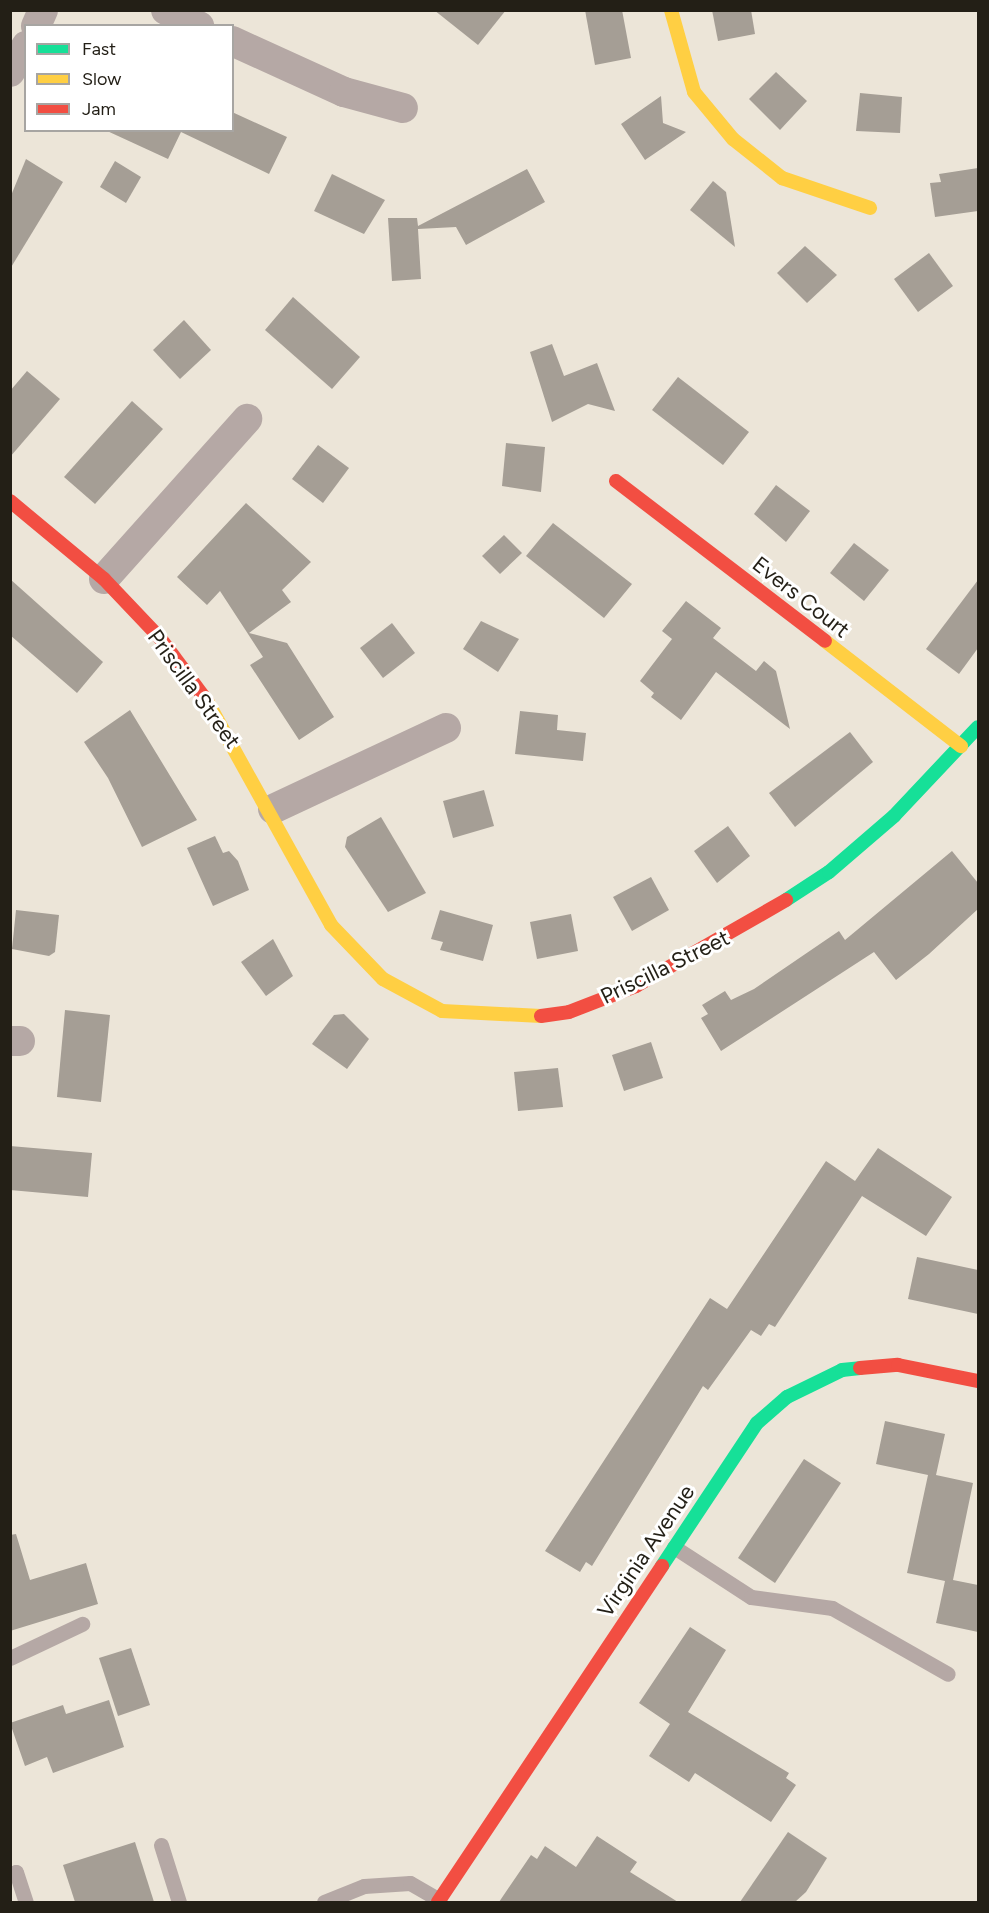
<!DOCTYPE html>
<style>
body{margin:0}
#map{position:relative;width:989px;height:1913px;overflow:hidden;background:#ece5d8;font-family:Figtree,sans-serif}
div>[style]{position:absolute}
[style*='--x']{left:calc(var(--x)*1px);top:calc(var(--y)*1px);width:calc(var(--w)*1px);rotate:calc(var(--a)*1deg)}
.building>*{inset:0;background:#a59e95}
.lane>*{height:15px;margin:-7.5px;padding:0 7.5px;transform-origin:7.5px;border-radius:7.5px;background:#b5a8a5}
.street>*{height:30px;margin:-15px;padding:0 15px;transform-origin:15px;border-radius:15px;background:#b5a8a5}
.fast>*{height:14px;margin:-7px;padding:0 7px;transform-origin:7px;border-radius:7px;background:#16e098}
.slow>*{height:14px;margin:-7px;padding:0 7px;transform-origin:7px;border-radius:7px;background:#ffcf43}
.jam>*{height:14px;margin:-7px;padding:0 7px;transform-origin:7px;border-radius:7px;background:#f24e42}
span{translate:-50% -50%;white-space:nowrap;text-align:center;line-height:1.15;-webkit-text-stroke:6px #fff;paint-order:stroke}
.street-label{font-size:22px;color:#231f16}
.frame{position:absolute;inset:0;border:12px solid #231f16;pointer-events:none}
.legend{position:absolute;left:24px;top:24px;width:210px;height:108px;box-sizing:border-box;background:#fff;border:2px solid #a7a5a2;margin:0;padding:8px 10px;list-style:none;font-size:18px;color:#231f16}
.legend li{display:flex;align-items:center;gap:12px;height:30px}
.legend b{width:30px;border:2px solid #a7a5a2}
</style>
<div id="map">
<div class="building">
<div style="clip-path:polygon(434px 10px,506px 10px,478px 45px)"></div>
<div style="clip-path:polygon(585px 10px,622px 10px,631px 58px,595px 65px)"></div>
<div style="clip-path:polygon(712px 10px,751px 10px,755px 34px,718px 41px)"></div>
<div style="clip-path:polygon(776px 72px,807px 101px,780px 130px,749px 99px)"></div>
<div style="clip-path:polygon(860px 93px,902px 97px,900px 133px,856px 131px)"></div>
<div style="clip-path:polygon(661px 96px,663px 123px,686px 132px,645px 160px,621px 124px)"></div>
<div style="clip-path:polygon(232px 112px,287px 137px,269px 174px,181px 132px,168px 159px,105px 130px,232px 130px)"></div>
<div style="clip-path:polygon(26px 159px,63px 182px,10px 269px,10px 198px)"></div>
<div style="clip-path:polygon(115px 161px,141px 177px,126px 203px,100px 187px)"></div>
<div style="clip-path:polygon(978px 168px,978px 211px,935px 217px,930px 183px,941px 182px,939px 174px)"></div>
<div style="clip-path:polygon(527px 169px,545px 202px,466px 245px,456px 227px,418px 229px,421px 279px,392px 281px,388px 218px,417px 218px,418px 226px)"></div>
<div style="clip-path:polygon(332px 174px,385px 200px,364px 234px,314px 211px)"></div>
<div style="clip-path:polygon(713px 181px,726px 192px,735px 247px,690px 210px)"></div>
<div style="clip-path:polygon(805px 246px,837px 275px,807px 303px,777px 273px)"></div>
<div style="clip-path:polygon(929px 253px,953px 286px,918px 312px,894px 279px)"></div>
<div style="clip-path:polygon(293px 297px,360px 357px,332px 389px,265px 330px)"></div>
<div style="clip-path:polygon(184px 320px,211px 350px,180px 379px,153px 350px)"></div>
<div style="clip-path:polygon(552px 344px,564px 376px,597px 363px,615px 411px,588px 404px,552px 422px,530px 352px)"></div>
<div style="clip-path:polygon(27px 371px,60px 399px,10px 457px,10px 391px)"></div>
<div style="clip-path:polygon(678px 377px,749px 432px,723px 465px,652px 410px)"></div>
<div style="clip-path:polygon(132px 401px,163px 429px,95px 504px,64px 477px)"></div>
<div style="clip-path:polygon(506px 443px,545px 447px,541px 492px,502px 486px)"></div>
<div style="clip-path:polygon(318px 445px,349px 468px,323px 503px,292px 479px)"></div>
<div style="clip-path:polygon(776px 485px,810px 511px,786px 542px,754px 514px)"></div>
<div style="clip-path:polygon(246px 503px,311px 562px,282px 590px,291px 602px,249px 633px,287px 643px,334px 717px,299px 740px,250px 665px,263px 657px,220px 591px,207px 605px,177px 577px)"></div>
<div style="clip-path:polygon(553px 523px,632px 584px,604px 618px,526px 556px)"></div>
<div style="clip-path:polygon(504px 535px,522px 553px,500px 574px,482px 556px)"></div>
<div style="clip-path:polygon(854px 543px,889px 570px,864px 601px,830px 573px)"></div>
<div style="clip-path:polygon(10px 579px,103px 662px,77px 693px,10px 635px)"></div>
<div style="clip-path:polygon(978px 580px,978px 648px,959px 674px,926px 649px)"></div>
<div style="clip-path:polygon(686px 601px,721px 628px,713px 638px,756px 671px,764px 661px,776px 671px,790px 729px,716px 672px,681px 720px,651px 697px,654px 693px,640px 681px,672px 639px,662px 631px)"></div>
<div style="clip-path:polygon(481px 621px,519px 639px,498px 672px,463px 649px)"></div>
<div style="clip-path:polygon(392px 623px,415px 653px,383px 678px,360px 648px)"></div>
<div style="clip-path:polygon(130px 710px,197px 820px,142px 847px,108px 778px,84px 742px)"></div>
<div style="clip-path:polygon(520px 711px,558px 715px,557px 730px,586px 733px,583px 761px,515px 754px)"></div>
<div style="clip-path:polygon(850px 732px,873px 762px,795px 827px,769px 793px)"></div>
<div style="clip-path:polygon(484px 790px,494px 826px,453px 838px,443px 801px)"></div>
<div style="clip-path:polygon(381px 817px,426px 893px,388px 912px,345px 847px,347px 837px)"></div>
<div style="clip-path:polygon(728px 826px,750px 856px,717px 883px,694px 851px)"></div>
<div style="clip-path:polygon(215px 836px,223px 853px,229px 851px,238px 861px,249px 890px,213px 906px,187px 848px)"></div>
<div style="clip-path:polygon(952px 851px,978px 883px,978px 909px,929px 954px,896px 980px,874px 952px,721px 1051px,701px 1018px,708px 1014px,702px 1005px,725px 991px,731px 1000px,754px 989px,839px 931px,845px 940px)"></div>
<div style="clip-path:polygon(651px 877px,669px 910px,632px 931px,613px 897px)"></div>
<div style="clip-path:polygon(16px 910px,59px 915px,55px 952px,49px 956px,12px 949px)"></div>
<div style="clip-path:polygon(440px 910px,493px 925px,483px 961px,440px 950px,443px 942px,431px 939px)"></div>
<div style="clip-path:polygon(571px 914px,578px 951px,537px 959px,530px 922px)"></div>
<div style="clip-path:polygon(273px 939px,293px 976px,266px 996px,241px 962px)"></div>
<div style="clip-path:polygon(65px 1010px,110px 1015px,101px 1102px,57px 1097px)"></div>
<div style="clip-path:polygon(344px 1014px,369px 1039px,347px 1069px,312px 1044px,334px 1015px)"></div>
<div style="clip-path:polygon(651px 1042px,663px 1078px,624px 1091px,612px 1055px)"></div>
<div style="clip-path:polygon(558px 1068px,563px 1107px,518px 1111px,514px 1072px)"></div>
<div style="clip-path:polygon(10px 1146px,92px 1153px,88px 1197px,10px 1190px)"></div>
<div style="clip-path:polygon(878px 1148px,952px 1197px,926px 1236px,862px 1196px,775px 1327px,769px 1324px,761px 1336px,751px 1330px,708px 1390px,703px 1386px,592px 1566px,586px 1562px,580px 1572px,545px 1551px,710px 1298px,727px 1309px,826px 1161px,855px 1181px)"></div>
<div style="clip-path:polygon(917px 1257px,978px 1270px,978px 1314px,908px 1299px)"></div>
<div style="clip-path:polygon(885px 1421px,945px 1434px,936px 1475px,973px 1483px,953px 1580px,978px 1585px,978px 1632px,936px 1623px,945px 1581px,907px 1573px,928px 1475px,876px 1464px)"></div>
<div style="clip-path:polygon(804px 1459px,841px 1483px,775px 1583px,738px 1558px)"></div>
<div style="clip-path:polygon(16px 1534px,30px 1580px,86px 1563px,98px 1604px,10px 1631px,10px 1535px)"></div>
<div style="clip-path:polygon(690px 1627px,726px 1650px,688px 1712px,789px 1773px,786px 1778px,796px 1785px,771px 1822px,695px 1773px,689px 1782px,649px 1756px,670px 1724px,639px 1703px)"></div>
<div style="clip-path:polygon(131px 1648px,150px 1705px,118px 1716px,99px 1658px)"></div>
<div style="clip-path:polygon(109px 1700px,124px 1747px,53px 1773px,47px 1757px,25px 1766px,10px 1723px,63px 1705px,66px 1714px)"></div>
<div style="clip-path:polygon(788px 1832px,827px 1858px,806px 1892px,795px 1902px,740px 1902px)"></div>
<div style="clip-path:polygon(597px 1836px,637px 1862px,630px 1872px,678px 1902px,499px 1902px,531px 1855px,537px 1859px,545px 1846px,576px 1867px)"></div>
<div style="clip-path:polygon(135px 1842px,154px 1902px,75px 1902px,63px 1865px)"></div>
</div>
<div class="lane">
<div style="--x:674;--y:1547;--w:92;--a:33"></div>
<div style="--x:751;--y:1597;--w:82;--a:7.7"></div>
<div style="--x:832;--y:1608;--w:133;--a:29.6"></div>
<div style="--x:10;--y:1658;--w:80;--a:-25.3"></div>
<div style="--x:161;--y:1845;--w:60;--a:72.5"></div>
<div style="--x:10;--y:1874;--w:6;--a:-18"></div>
<div style="--x:16;--y:1872;--w:32;--a:72"></div>
<div style="--x:324;--y:1902;--w:43;--a:-21.8"></div>
<div style="--x:364;--y:1886;--w:46;--a:-3.7"></div>
<div style="--x:410;--y:1883;--w:34;--a:30"></div>
</div>
<div class="street">
<div style="--x:166;--y:10;--w:37;--a:26"></div>
<div style="--x:36;--y:26;--w:17;--a:-66"></div>
<div style="--x:232;--y:41;--w:123;--a:24.5"></div>
<div style="--x:344;--y:92;--w:61;--a:15.2"></div>
<div style="--x:10;--y:72;--w:31;--a:-58"></div>
<div style="--x:104;--y:579;--w:215;--a:-48.2"></div>
<div style="--x:273;--y:809;--w:191;--a:-25.1"></div>
<div style="--x:10;--y:1041;--w:10;--a:0"></div>
</div>
<div class="fast">
<div style="--x:786;--y:900;--w:51;--a:-33.1"></div>
<div style="--x:829;--y:872;--w:86;--a:-40.7"></div>
<div style="--x:894;--y:816;--w:122;--a:-46.7"></div>
<div style="--x:662;--y:1566;--w:172;--a:-56.4"></div>
<div style="--x:757;--y:1423;--w:40;--a:-41"></div>
<div style="--x:787;--y:1397;--w:61;--a:-26.1"></div>
<div style="--x:842;--y:1370;--w:18;--a:-6"></div>
</div>
<div class="slow">
<div style="--x:671;--y:10;--w:85;--a:74.3"></div>
<div style="--x:694;--y:92;--w:61;--a:50.3"></div>
<div style="--x:733;--y:139;--w:63;--a:38.5"></div>
<div style="--x:782;--y:178;--w:93;--a:18.8"></div>
<div style="--x:825;--y:641;--w:172;--a:37.7"></div>
<div style="--x:207;--y:701;--w:256;--a:61"></div>
<div style="--x:331;--y:925;--w:75;--a:46.1"></div>
<div style="--x:383;--y:979;--w:67;--a:28.5"></div>
<div style="--x:442;--y:1011;--w:99;--a:2.9"></div>
</div>
<div class="jam">
<div style="--x:616;--y:481;--w:263;--a:37.4"></div>
<div style="--x:10;--y:501;--w:122;--a:39.7"></div>
<div style="--x:104;--y:579;--w:81;--a:46.5"></div>
<div style="--x:160;--y:638;--w:79;--a:53.3"></div>
<div style="--x:541;--y:1016;--w:28;--a:-8"></div>
<div style="--x:569;--y:1012;--w:72;--a:-21.2"></div>
<div style="--x:636;--y:986;--w:173;--a:-29.8"></div>
<div style="--x:860;--y:1368;--w:38;--a:-5"></div>
<div style="--x:898;--y:1365;--w:82;--a:11.3"></div>
<div style="--x:438;--y:1902;--w:404;--a:-56.3"></div>
</div>
<div class="street-label">
<span style="left:801px;top:597px;rotate:38deg">Evers Court</span>
<span style="left:194px;top:689px;rotate:54deg">Priscilla Street</span>
<span style="left:665px;top:967px;rotate:-26deg">Priscilla Street</span>
<span style="left:646px;top:1551px;rotate:-56deg">Virginia Avenue</span>
</div>
<div class="frame"></div>
<ul class="legend">
<li><b style="height:8px;background:#16e098"></b>Fast</li>
<li><b style="height:8px;background:#ffcf43"></b>Slow</li>
<li><b style="height:8px;background:#f24e42"></b>Jam</li>
</ul>
</div>
